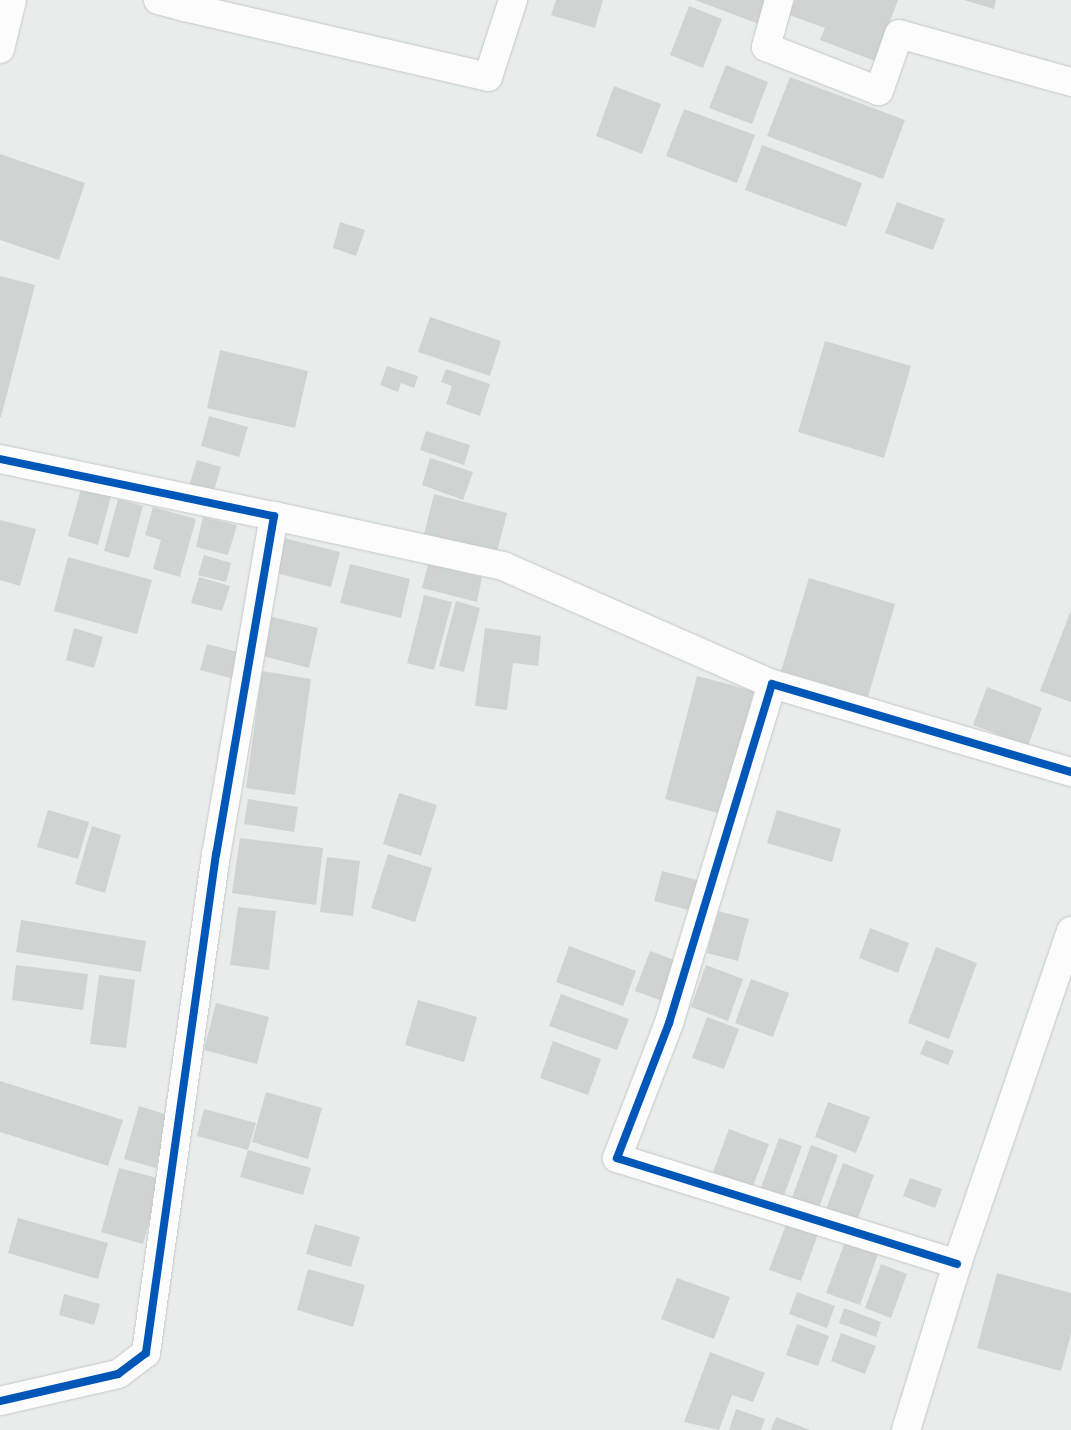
<!DOCTYPE html>
<style>
body{margin:0}
#map{position:relative;width:1071px;height:1430px;overflow:hidden;background:#e8ecea;font-family:"Sofia Sans Condensed",sans-serif}
div>[style]{position:absolute}
[style*='--x']{left:calc(var(--x)*1px);top:calc(var(--y)*1px);width:calc(var(--w)*1px);rotate:calc(var(--a)*1deg)}
.building>*{inset:0;background:#cfd4d2}
.roads{filter:drop-shadow(0 0 1px #c5c9c7) drop-shadow(0 0 1px #c5c9c7)}
.minor>*{height:28px;margin:-14px;padding:0 14px;transform-origin:14px;border-radius:14px;background:#fcfcfc}
.cycleway>*{height:8px;margin:-4px;padding:0 4px;transform-origin:4px;border-radius:4px;background:#0057b8}
span{translate:-50% -50%;white-space:nowrap;text-align:center;line-height:1.15;-webkit-text-stroke:4.5px #f7faf8;paint-order:stroke}
</style>
<div id="map">
<div class="building">
<div style="clip-path:polygon(556px 0,603px 0,595px 28px,551px 15px)"></div>
<div style="clip-path:polygon(695px 0,768px 0,759px 24px)"></div>
<div style="clip-path:polygon(795px 0,898px 0,875px 61px,820px 40px,825px 28px,789px 15px)"></div>
<div style="clip-path:polygon(964px 0,996px 0,994px 9px)"></div>
<div style="clip-path:polygon(689px 6px,722px 19px,703px 68px,670px 55px)"></div>
<div style="clip-path:polygon(726px 65px,768px 82px,752px 124px,709px 108px)"></div>
<div style="clip-path:polygon(790px 77px,905px 120px,883px 179px,767px 136px)"></div>
<div style="clip-path:polygon(614px 86px,661px 104px,642px 154px,596px 136px)"></div>
<div style="clip-path:polygon(684px 109px,755px 135px,737px 183px,666px 156px)"></div>
<div style="clip-path:polygon(762px 145px,862px 183px,846px 227px,745px 190px)"></div>
<div style="clip-path:polygon(0 154px,85px 183px,59px 260px,0 240px)"></div>
<div style="clip-path:polygon(897px 202px,945px 219px,933px 250px,885px 233px)"></div>
<div style="clip-path:polygon(340px 222px,365px 230px,356px 256px,333px 248px)"></div>
<div style="clip-path:polygon(0 276px,35px 285px,1px 417px,0 417px)"></div>
<div style="clip-path:polygon(430px 317px,501px 341px,490px 376px,418px 352px)"></div>
<div style="clip-path:polygon(825px 341px,911px 366px,884px 458px,798px 432px)"></div>
<div style="clip-path:polygon(220px 350px,308px 371px,295px 428px,207px 408px)"></div>
<div style="clip-path:polygon(387px 366px,418px 376px,414px 388px,401px 383px,398px 392px,380px 385px)"></div>
<div style="clip-path:polygon(446px 369px,490px 384px,480px 416px,446px 404px,452px 386px,441px 382px)"></div>
<div style="clip-path:polygon(209px 416px,248px 427px,239px 457px,201px 446px)"></div>
<div style="clip-path:polygon(426px 431px,470px 445px,464px 465px,420px 450px)"></div>
<div style="clip-path:polygon(430px 458px,473px 472px,463px 500px,422px 485px)"></div>
<div style="clip-path:polygon(197px 460px,221px 467px,212px 497px,188px 489px)"></div>
<div style="clip-path:polygon(82px 485px,112px 493px,98px 545px,68px 536px)"></div>
<div style="clip-path:polygon(434px 494px,507px 513px,497px 552px,424px 534px)"></div>
<div style="clip-path:polygon(118px 499px,143px 506px,129px 558px,104px 551px)"></div>
<div style="clip-path:polygon(153px 507px,196px 519px,180px 577px,153px 569px,161px 540px,145px 535px)"></div>
<div style="clip-path:polygon(203px 517px,237px 525px,228px 555px,196px 547px)"></div>
<div style="clip-path:polygon(0 520px,36px 529px,20px 586px,0 580px)"></div>
<div style="clip-path:polygon(280px 537px,340px 552px,331px 587px,272px 572px)"></div>
<div style="clip-path:polygon(204px 555px,231px 563px,226px 582px,198px 575px)"></div>
<div style="clip-path:polygon(68px 557px,152px 580px,137px 634px,54px 611px)"></div>
<div style="clip-path:polygon(350px 564px,410px 579px,401px 618px,340px 603px)"></div>
<div style="clip-path:polygon(428px 564px,482px 577px,477px 602px,422px 588px)"></div>
<div style="clip-path:polygon(199px 577px,230px 586px,222px 611px,191px 603px)"></div>
<div style="clip-path:polygon(809px 578px,895px 604px,868px 697px,781px 671px)"></div>
<div style="clip-path:polygon(424px 595px,452px 602px,434px 670px,407px 663px)"></div>
<div style="clip-path:polygon(456px 601px,480px 608px,464px 672px,439px 666px)"></div>
<div style="clip-path:polygon(1071px 610px,1071px 702px,1040px 691px)"></div>
<div style="clip-path:polygon(264px 615px,318px 628px,309px 668px,255px 654px)"></div>
<div style="clip-path:polygon(74px 628px,103px 637px,94px 668px,66px 660px)"></div>
<div style="clip-path:polygon(485px 628px,541px 636px,538px 666px,513px 663px,507px 710px,475px 706px)"></div>
<div style="clip-path:polygon(207px 644px,241px 653px,234px 679px,200px 670px)"></div>
<div style="clip-path:polygon(262px 671px,311px 679px,295px 795px,246px 788px)"></div>
<div style="clip-path:polygon(697px 676px,754px 691px,722px 814px,665px 799px)"></div>
<div style="clip-path:polygon(987px 687px,1042px 708px,1028px 746px,973px 725px)"></div>
<div style="clip-path:polygon(399px 793px,437px 805px,421px 856px,383px 844px)"></div>
<div style="clip-path:polygon(248px 799px,298px 807px,294px 832px,244px 824px)"></div>
<div style="clip-path:polygon(48px 810px,89px 822px,78px 859px,37px 847px)"></div>
<div style="clip-path:polygon(777px 810px,841px 829px,832px 862px,767px 843px)"></div>
<div style="clip-path:polygon(92px 826px,121px 835px,105px 893px,75px 884px)"></div>
<div style="clip-path:polygon(240px 838px,323px 848px,316px 905px,232px 893px)"></div>
<div style="clip-path:polygon(388px 854px,432px 868px,415px 922px,371px 908px)"></div>
<div style="clip-path:polygon(327px 857px,360px 861px,353px 916px,320px 912px)"></div>
<div style="clip-path:polygon(662px 871px,701px 881px,693px 911px,654px 901px)"></div>
<div style="clip-path:polygon(238px 907px,276px 911px,269px 970px,230px 965px)"></div>
<div style="clip-path:polygon(718px 911px,749px 919px,738px 961px,707px 953px)"></div>
<div style="clip-path:polygon(21px 920px,146px 941px,141px 972px,16px 952px)"></div>
<div style="clip-path:polygon(870px 928px,909px 943px,898px 973px,859px 958px)"></div>
<div style="clip-path:polygon(569px 946px,636px 971px,623px 1006px,556px 982px)"></div>
<div style="clip-path:polygon(936px 947px,977px 963px,949px 1039px,908px 1023px)"></div>
<div style="clip-path:polygon(650px 951px,680px 962px,665px 1002px,635px 991px)"></div>
<div style="clip-path:polygon(16px 965px,88px 974px,83px 1010px,12px 1000px)"></div>
<div style="clip-path:polygon(706px 965px,743px 979px,728px 1021px,691px 1007px)"></div>
<div style="clip-path:polygon(99px 975px,135px 980px,126px 1048px,90px 1044px)"></div>
<div style="clip-path:polygon(751px 979px,789px 993px,773px 1037px,735px 1023px)"></div>
<div style="clip-path:polygon(561px 994px,629px 1019px,617px 1050px,549px 1026px)"></div>
<div style="clip-path:polygon(418px 1000px,477px 1017px,464px 1062px,405px 1045px)"></div>
<div style="clip-path:polygon(216px 1003px,269px 1017px,257px 1064px,204px 1050px)"></div>
<div style="clip-path:polygon(707px 1017px,739px 1029px,724px 1069px,692px 1058px)"></div>
<div style="clip-path:polygon(926px 1040px,954px 1051px,948px 1065px,920px 1054px)"></div>
<div style="clip-path:polygon(553px 1041px,601px 1059px,588px 1095px,540px 1078px)"></div>
<div style="clip-path:polygon(0 1081px,123px 1120px,108px 1166px,0 1132px)"></div>
<div style="clip-path:polygon(266px 1092px,322px 1108px,308px 1159px,252px 1142px)"></div>
<div style="clip-path:polygon(828px 1102px,870px 1117px,856px 1153px,815px 1137px)"></div>
<div style="clip-path:polygon(139px 1106px,171px 1116px,156px 1168px,124px 1159px)"></div>
<div style="clip-path:polygon(204px 1109px,256px 1123px,248px 1150px,197px 1136px)"></div>
<div style="clip-path:polygon(729px 1129px,769px 1144px,753px 1186px,713px 1172px)"></div>
<div style="clip-path:polygon(779px 1138px,802px 1146px,782px 1201px,759px 1193px)"></div>
<div style="clip-path:polygon(811px 1145px,838px 1155px,816px 1216px,789px 1206px)"></div>
<div style="clip-path:polygon(248px 1150px,311px 1168px,303px 1195px,240px 1177px)"></div>
<div style="clip-path:polygon(843px 1163px,874px 1175px,855px 1226px,824px 1215px)"></div>
<div style="clip-path:polygon(119px 1168px,161px 1179px,143px 1244px,101px 1232px)"></div>
<div style="clip-path:polygon(910px 1178px,942px 1189px,935px 1208px,903px 1196px)"></div>
<div style="clip-path:polygon(18px 1218px,108px 1243px,98px 1279px,8px 1253px)"></div>
<div style="clip-path:polygon(788px 1219px,819px 1231px,801px 1281px,769px 1270px)"></div>
<div style="clip-path:polygon(315px 1224px,360px 1237px,351px 1267px,306px 1254px)"></div>
<div style="clip-path:polygon(845px 1242px,878px 1254px,860px 1305px,826px 1293px)"></div>
<div style="clip-path:polygon(881px 1264px,907px 1274px,891px 1318px,865px 1308px)"></div>
<div style="clip-path:polygon(308px 1269px,365px 1285px,353px 1327px,297px 1310px)"></div>
<div style="clip-path:polygon(997px 1273px,1071px 1293px,1071px 1334px,1061px 1371px,977px 1348px)"></div>
<div style="clip-path:polygon(677px 1278px,730px 1297px,714px 1339px,661px 1319px)"></div>
<div style="clip-path:polygon(797px 1292px,835px 1306px,827px 1328px,789px 1314px)"></div>
<div style="clip-path:polygon(64px 1294px,100px 1304px,94px 1325px,59px 1315px)"></div>
<div style="clip-path:polygon(844px 1308px,881px 1322px,876px 1337px,839px 1323px)"></div>
<div style="clip-path:polygon(797px 1324px,829px 1336px,818px 1366px,786px 1355px)"></div>
<div style="clip-path:polygon(841px 1333px,876px 1346px,865px 1374px,831px 1361px)"></div>
<div style="clip-path:polygon(710px 1352px,765px 1373px,753px 1402px,732px 1395px,719px 1430px,684px 1422px)"></div>
<div style="clip-path:polygon(736px 1409px,765px 1419px,761px 1430px,729px 1430px)"></div>
<div style="clip-path:polygon(776px 1417px,810px 1430px,771px 1430px)"></div>
</div>
<div class="roads">
<div class="minor">
<div style="--x:158;--y:0;--w:28;--a:15"></div>
<div style="--x:185;--y:7;--w:7;--a:-82"></div>
<div style="--x:779;--y:0;--w:49;--a:105.5"></div>
<div style="--x:766;--y:47;--w:121;--a:21.3"></div>
<div style="--x:879;--y:91;--w:60;--a:-70.7"></div>
<div style="--x:899;--y:34;--w:179;--a:15.6"></div>
<div style="--x:185;--y:7;--w:311;--a:13"></div>
<div style="--x:488;--y:77;--w:81;--a:-72"></div>
<div style="--x:0;--y:49;--w:50;--a:-76.2"></div>
<div style="--x:0;--y:459;--w:280;--a:11.8"></div>
<div style="--x:274;--y:516;--w:343;--a:99.7"></div>
<div style="--x:216;--y:854;--w:504;--a:97.99"></div>
<div style="--x:146;--y:1353;--w:35;--a:143"></div>
<div style="--x:118;--y:1374;--w:121;--a:167.1"></div>
<div style="--x:274;--y:516;--w:234;--a:12.3"></div>
<div style="--x:503;--y:566;--w:294;--a:23.7"></div>
<div style="--x:957;--y:1264;--w:356;--a:-162.7"></div>
<div style="--x:617;--y:1158;--w:145;--a:-68.9"></div>
<div style="--x:669;--y:1023;--w:354;--a:-73.1"></div>
<div style="--x:772;--y:684;--w:312;--a:16.4"></div>
<div style="--x:906;--y:1430;--w:174;--a:-72.9"></div>
<div style="--x:957;--y:1264;--w:352;--a:-71.1"></div>
</div>
</div>
<div class="cycleway">
<div style="--x:0;--y:459;--w:280;--a:11.8"></div>
<div style="--x:274;--y:516;--w:343;--a:99.7"></div>
<div style="--x:216;--y:854;--w:504;--a:97.99"></div>
<div style="--x:146;--y:1353;--w:35;--a:143"></div>
<div style="--x:118;--y:1374;--w:121;--a:167.1"></div>
<div style="--x:957;--y:1264;--w:356;--a:-162.7"></div>
<div style="--x:617;--y:1158;--w:145;--a:-68.9"></div>
<div style="--x:669;--y:1023;--w:354;--a:-73.1"></div>
<div style="--x:772;--y:684;--w:312;--a:16.4"></div>
</div>
</div>
